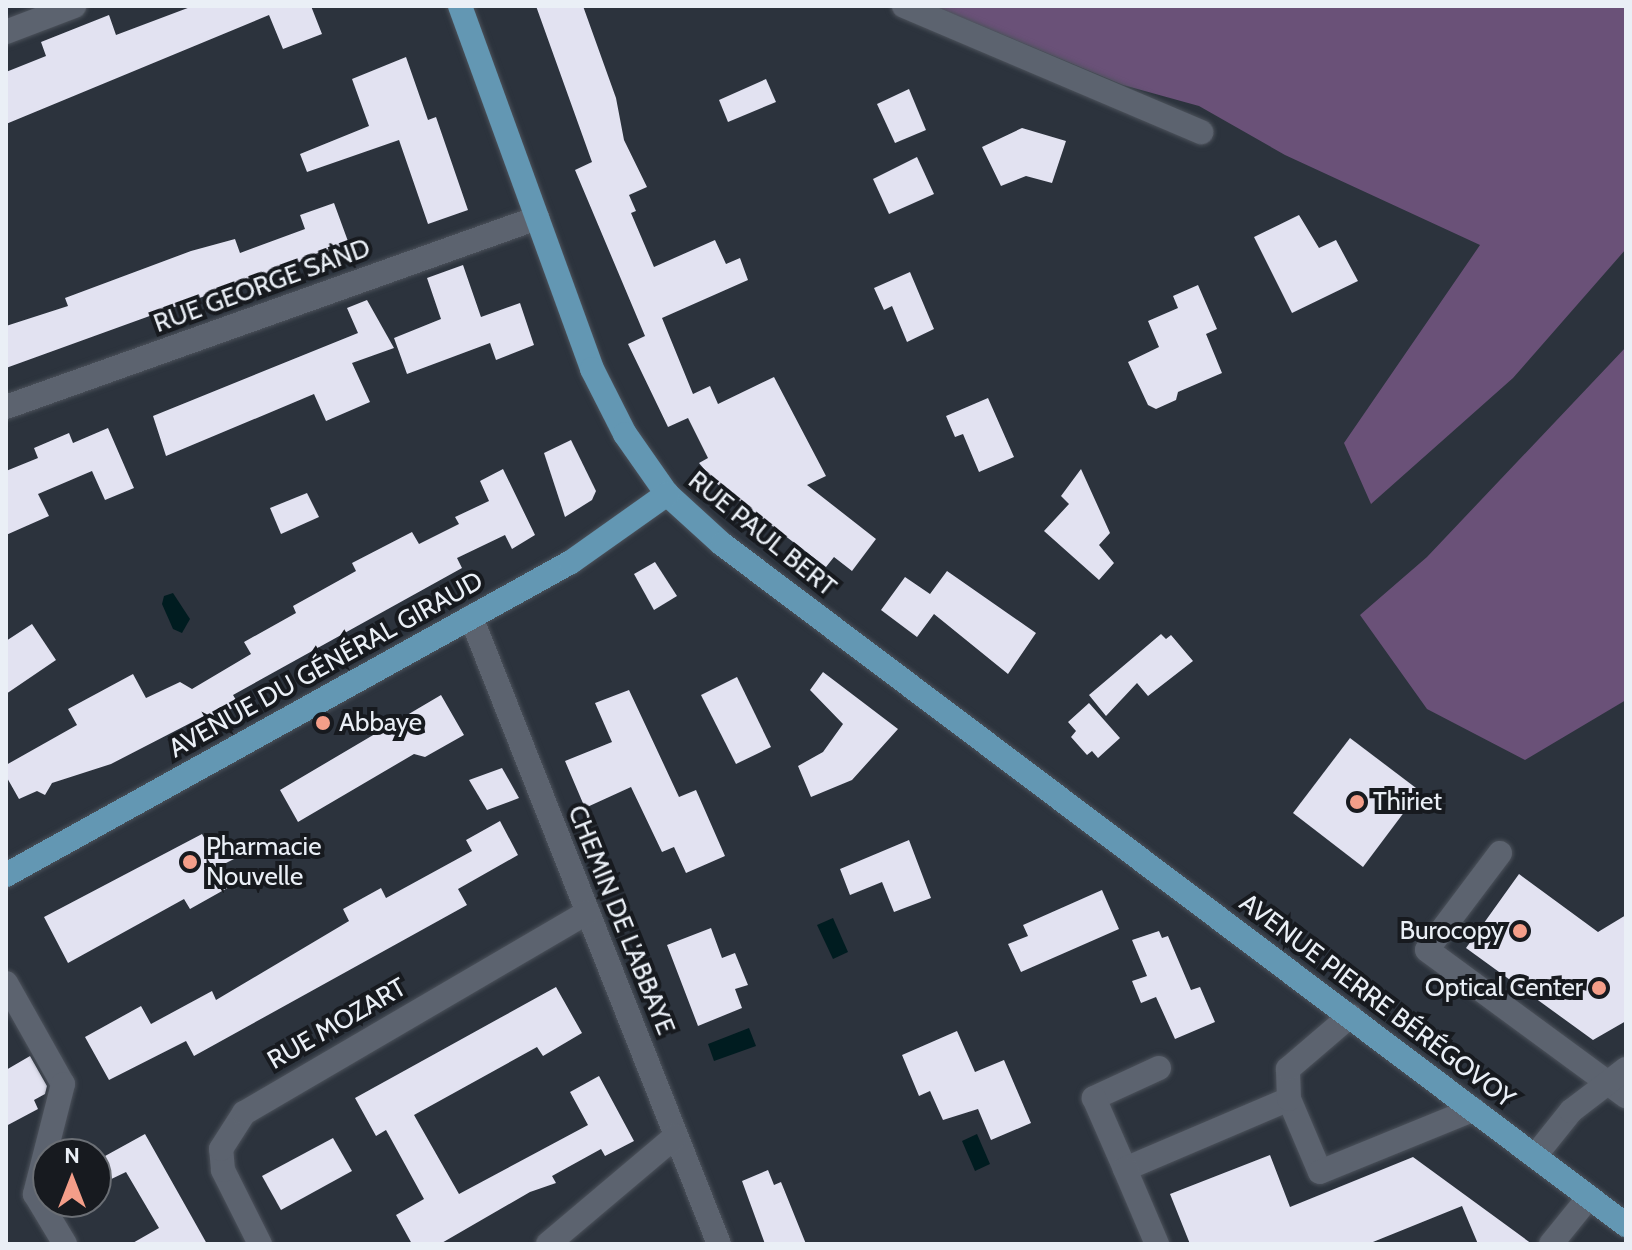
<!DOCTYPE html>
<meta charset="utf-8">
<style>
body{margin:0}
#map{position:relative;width:1632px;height:1250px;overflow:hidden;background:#2c333d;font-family:Cabin,sans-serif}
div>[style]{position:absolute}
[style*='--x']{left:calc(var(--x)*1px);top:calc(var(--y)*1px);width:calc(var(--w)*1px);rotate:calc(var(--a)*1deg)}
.green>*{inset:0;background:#6a5178}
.water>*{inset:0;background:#001c20}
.building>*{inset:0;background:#e2e2f1}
.roads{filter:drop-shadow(0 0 2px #4c525b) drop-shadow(0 0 2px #4c525b)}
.minor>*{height:24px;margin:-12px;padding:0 12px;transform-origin:12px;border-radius:12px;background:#5c636f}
.major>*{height:24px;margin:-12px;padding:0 12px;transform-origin:12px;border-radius:12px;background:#6397b3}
.dots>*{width:22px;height:22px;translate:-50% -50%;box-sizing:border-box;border:4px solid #171a1f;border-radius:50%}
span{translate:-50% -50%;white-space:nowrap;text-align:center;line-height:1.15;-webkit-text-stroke:8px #171a1f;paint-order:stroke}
.street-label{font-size:26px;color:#eaeff6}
.poi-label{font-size:26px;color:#eaeff6}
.left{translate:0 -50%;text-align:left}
.right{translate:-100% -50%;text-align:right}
.frame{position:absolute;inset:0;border:8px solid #eaeff6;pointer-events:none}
.north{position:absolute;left:32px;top:1138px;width:80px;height:80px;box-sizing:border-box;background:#171a1f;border:2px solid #6b6f75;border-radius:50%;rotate:0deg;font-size:22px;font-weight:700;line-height:32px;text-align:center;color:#eaeff6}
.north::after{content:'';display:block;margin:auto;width:28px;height:36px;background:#f49e89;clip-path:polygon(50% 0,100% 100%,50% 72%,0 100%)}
</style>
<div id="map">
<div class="green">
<div style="clip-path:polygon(934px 6px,1626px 6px,1626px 249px,1513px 378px,1371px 504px,1344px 443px,1480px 245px,1285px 155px,1199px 106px,1123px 85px)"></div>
<div style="clip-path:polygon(1626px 347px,1626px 700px,1525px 760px,1427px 709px,1360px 615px,1427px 557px)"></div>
</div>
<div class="water">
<div style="clip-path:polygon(173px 593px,190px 619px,182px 633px,173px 629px,162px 604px,164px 596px)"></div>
<div style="clip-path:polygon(833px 918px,848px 952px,833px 959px,817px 925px)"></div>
<div style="clip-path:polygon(749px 1028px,756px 1046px,714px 1061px,708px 1044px)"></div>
<div style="clip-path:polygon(977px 1134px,990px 1164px,975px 1171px,962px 1141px)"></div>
</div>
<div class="building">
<div style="clip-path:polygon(193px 6px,311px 6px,322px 34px,283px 49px,269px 15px,6px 124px,6px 72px,46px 56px,41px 42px,109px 15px,116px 35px)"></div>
<div style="clip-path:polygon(536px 6px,583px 6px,616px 98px,624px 140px,647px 187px,629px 195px,636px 211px,631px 213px,654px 267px,715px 240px,726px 264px,740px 258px,748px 280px,662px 318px,693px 394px,710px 386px,718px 404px,774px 377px,826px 476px,807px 485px,876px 539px,852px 571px,834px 557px,826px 567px,716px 483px,699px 463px,708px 458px,688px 418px,668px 427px,628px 344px,645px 336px,575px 170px,592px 162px)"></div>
<div style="clip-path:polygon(406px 57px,428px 120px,436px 117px,468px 210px,428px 224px,399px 140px,307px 172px,300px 154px,369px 126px,352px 79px)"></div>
<div style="clip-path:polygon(766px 79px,776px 102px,728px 122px,719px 100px)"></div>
<div style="clip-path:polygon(909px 89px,926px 130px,895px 143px,877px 104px)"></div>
<div style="clip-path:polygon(1022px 128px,1066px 141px,1052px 183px,1026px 176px,1001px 186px,982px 147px)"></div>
<div style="clip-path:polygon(917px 157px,934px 194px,889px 214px,873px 179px)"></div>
<div style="clip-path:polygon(334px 203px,349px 244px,6px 368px,6px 326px,68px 306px,65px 298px,191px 251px,235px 239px,240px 253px,305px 229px,300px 215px)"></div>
<div style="clip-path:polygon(1299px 215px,1319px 248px,1336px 240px,1358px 281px,1292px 313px,1254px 237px)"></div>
<div style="clip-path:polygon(463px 265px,481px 317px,520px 303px,534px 345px,496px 360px,490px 343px,407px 374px,394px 338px,441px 319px,427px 278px)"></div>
<div style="clip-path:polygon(910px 272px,934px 329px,907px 342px,892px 306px,884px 310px,874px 288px)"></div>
<div style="clip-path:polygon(1198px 285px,1217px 329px,1206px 334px,1222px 373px,1178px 392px,1176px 400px,1156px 409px,1148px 405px,1128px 362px,1159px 347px,1148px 321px,1178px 308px,1173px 296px)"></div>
<div style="clip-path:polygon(367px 300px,394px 348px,352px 363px,370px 402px,326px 421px,314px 394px,166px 456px,153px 416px,358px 333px,347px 308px)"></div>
<div style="clip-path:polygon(988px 398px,1014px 457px,979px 472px,963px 434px,955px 437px,946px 416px)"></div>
<div style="clip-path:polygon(108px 428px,134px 488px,105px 500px,92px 471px,38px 494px,49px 516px,6px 535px,6px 471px,38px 458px,34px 448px,69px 433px,73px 443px)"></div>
<div style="clip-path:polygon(571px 440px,596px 491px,592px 500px,565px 517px,544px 453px)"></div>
<div style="clip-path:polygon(503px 469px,535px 535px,512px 549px,505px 535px,457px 558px,462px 568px,233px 695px,239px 705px,208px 720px,206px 715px,111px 764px,52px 783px,45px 795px,37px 791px,19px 799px,6px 776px,6px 765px,77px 725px,68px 709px,133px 674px,146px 698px,180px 682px,192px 689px,251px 654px,244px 642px,296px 613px,293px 606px,356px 571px,352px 563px,412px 532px,419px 544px,459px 524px,455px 517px,489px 501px,480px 481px)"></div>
<div style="clip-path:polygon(1081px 469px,1110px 533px,1099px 545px,1114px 563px,1099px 580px,1044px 531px,1069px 504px,1061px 496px)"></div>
<div style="clip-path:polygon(307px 493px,319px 517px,281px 534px,270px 508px)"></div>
<div style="clip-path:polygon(655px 562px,677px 596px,654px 610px,634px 574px)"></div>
<div style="clip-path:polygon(947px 571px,1036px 633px,1008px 674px,934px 614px,917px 637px,881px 610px,905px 577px,930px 594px)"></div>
<div style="clip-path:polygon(32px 624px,56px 660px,6px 694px,6px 641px)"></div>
<div style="clip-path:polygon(1161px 634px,1166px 639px,1171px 635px,1193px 661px,1148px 696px,1137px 683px,1106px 716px,1089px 695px)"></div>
<div style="clip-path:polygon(823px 672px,898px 729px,852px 780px,811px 797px,798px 766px,823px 752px,843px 724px,810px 690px)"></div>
<div style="clip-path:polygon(737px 677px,771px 747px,736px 764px,701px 695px)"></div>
<div style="clip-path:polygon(629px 690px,679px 797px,696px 790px,725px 856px,686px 873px,674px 847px,662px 852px,631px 787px,585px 808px,565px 761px,612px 742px,595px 703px)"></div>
<div style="clip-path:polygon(441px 695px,464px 735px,425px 757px,414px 754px,298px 822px,280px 790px)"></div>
<div style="clip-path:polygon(1089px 703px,1120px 738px,1098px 758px,1092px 751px,1087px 755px,1071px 737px,1076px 731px,1068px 722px)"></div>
<div style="clip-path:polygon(1350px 738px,1420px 791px,1363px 867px,1293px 813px)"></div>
<div style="clip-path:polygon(502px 768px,519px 798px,487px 810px,469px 780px)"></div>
<div style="clip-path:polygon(500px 821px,518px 855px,458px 889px,467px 905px,194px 1056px,186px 1041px,109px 1080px,85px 1037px,141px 1006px,151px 1024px,212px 991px,216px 1000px,349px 921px,343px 909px,381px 888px,386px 898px,472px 851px,466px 840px)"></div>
<div style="clip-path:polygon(202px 834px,209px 846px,222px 838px,234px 859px,220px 866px,231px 886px,190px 909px,184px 899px,68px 963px,44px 917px)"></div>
<div style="clip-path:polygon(909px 840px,931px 898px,894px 912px,882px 882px,850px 895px,840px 869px)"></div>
<div style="clip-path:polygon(1519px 874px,1598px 932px,1626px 915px,1626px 1021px,1593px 1040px,1466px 948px)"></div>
<div style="clip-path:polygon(1102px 890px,1119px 929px,1021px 972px,1008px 944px,1028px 936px,1023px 925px)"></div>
<div style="clip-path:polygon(711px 928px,722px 958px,735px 953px,748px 985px,735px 989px,742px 1008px,698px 1026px,667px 945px)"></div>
<div style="clip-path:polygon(1159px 931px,1162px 938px,1168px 936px,1191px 990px,1200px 987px,1215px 1022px,1175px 1039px,1156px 997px,1141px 1003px,1132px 981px,1147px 976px,1132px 940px)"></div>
<div style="clip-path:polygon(556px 987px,582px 1033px,543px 1056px,537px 1047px,414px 1115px,459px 1194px,588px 1125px,570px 1092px,599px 1076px,634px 1141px,605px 1156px,601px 1149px,552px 1176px,556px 1183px,530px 1192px,440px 1244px,412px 1244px,396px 1215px,424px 1199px,386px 1130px,376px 1136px,355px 1098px)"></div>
<div style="clip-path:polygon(957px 1031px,975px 1072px,1004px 1060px,1031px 1123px,991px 1140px,978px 1109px,943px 1120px,930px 1091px,919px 1096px,902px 1055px)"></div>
<div style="clip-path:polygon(30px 1056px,47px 1086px,45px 1094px,34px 1100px,38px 1109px,6px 1126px,6px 1070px)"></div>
<div style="clip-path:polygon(145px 1134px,189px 1212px,207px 1244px,131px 1244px,159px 1228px,126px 1172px,103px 1183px,96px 1161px)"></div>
<div style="clip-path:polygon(333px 1138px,352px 1171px,281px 1210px,262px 1176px)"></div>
<div style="clip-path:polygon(1270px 1155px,1290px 1207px,1413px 1157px,1532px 1244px,1478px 1244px,1462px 1206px,1368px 1244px,1190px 1244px,1170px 1194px)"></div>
<div style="clip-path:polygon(768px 1170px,774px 1185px,781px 1182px,806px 1244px,765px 1244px,742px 1181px)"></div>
</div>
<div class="roads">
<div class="minor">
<div style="--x:904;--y:6;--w:323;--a:23"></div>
<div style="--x:6;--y:32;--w:73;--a:-20.9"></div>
<div style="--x:6;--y:407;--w:564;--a:-19.59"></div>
<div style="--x:471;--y:617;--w:674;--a:68.42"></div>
<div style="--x:1500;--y:853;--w:121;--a:127"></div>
<div style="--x:1427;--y:950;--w:247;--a:36.3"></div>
<div style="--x:6;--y:983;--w:116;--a:60.6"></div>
<div style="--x:63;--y:1084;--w:114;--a:104.3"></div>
<div style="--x:35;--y:1194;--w:58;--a:59"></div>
<div style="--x:1159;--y:1068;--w:72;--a:155.2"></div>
<div style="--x:1094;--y:1098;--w:77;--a:66.4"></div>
<div style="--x:1125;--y:1169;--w:178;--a:-23.1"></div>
<div style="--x:1289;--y:1099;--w:79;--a:67"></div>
<div style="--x:1320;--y:1172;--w:166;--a:-22.2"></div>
<div style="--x:1289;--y:1099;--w:30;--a:-92"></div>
<div style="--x:1288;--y:1069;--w:82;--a:-40.5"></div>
<div style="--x:1535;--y:1156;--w:58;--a:-51.3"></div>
<div style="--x:1571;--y:1111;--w:69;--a:-37.4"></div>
<div style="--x:1125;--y:1169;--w:82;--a:66.9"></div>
<div style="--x:260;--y:1244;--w:83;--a:-116.6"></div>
<div style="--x:223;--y:1170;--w:21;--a:-95"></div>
<div style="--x:221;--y:1149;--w:43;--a:-57.4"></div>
<div style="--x:244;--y:1113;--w:398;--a:-30.3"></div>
<div style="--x:548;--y:1244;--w:167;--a:-40.2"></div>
<div style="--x:1551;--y:1244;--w:60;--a:-51"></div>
</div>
<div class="major">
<div style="--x:460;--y:6;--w:386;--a:70"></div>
<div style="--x:592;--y:369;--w:73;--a:63.1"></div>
<div style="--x:625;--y:434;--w:73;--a:55"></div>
<div style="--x:667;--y:494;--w:74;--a:42.3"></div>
<div style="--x:722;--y:544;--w:1132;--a:36.99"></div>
<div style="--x:6;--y:875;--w:646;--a:-28.99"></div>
<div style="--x:571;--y:562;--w:118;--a:-35.3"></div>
</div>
</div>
<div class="dots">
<div style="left:323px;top:723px;background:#f49e89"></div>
<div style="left:1357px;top:802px;background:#f49e89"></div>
<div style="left:190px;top:862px;background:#f49e89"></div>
<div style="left:1520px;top:931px;background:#f49e89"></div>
<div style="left:1599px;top:988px;background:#f49e89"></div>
</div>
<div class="street-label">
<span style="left:262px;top:286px;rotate:-20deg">RUE GEORGE SAND</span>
<span style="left:762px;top:534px;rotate:39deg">RUE PAUL BERT</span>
<span style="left:326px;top:665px;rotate:-29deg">AVENUE DU GÉNÉRAL GIRAUD</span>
<span style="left:621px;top:920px;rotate:68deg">CHEMIN DE L'ABBAYE</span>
<span style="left:1377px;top:1001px;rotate:37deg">AVENUE PIERRE BÉRÉGOVOY</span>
<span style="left:337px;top:1024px;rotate:-30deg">RUE MOZART</span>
</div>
<div class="poi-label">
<span class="left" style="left:339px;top:723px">Abbaye</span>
<span class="left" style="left:1373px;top:802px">Thiriet</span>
<span class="left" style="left:206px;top:862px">Pharmacie<br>Nouvelle</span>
<span class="right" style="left:1504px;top:931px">Burocopy</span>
<span class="right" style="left:1583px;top:988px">Optical Center</span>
</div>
<div class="frame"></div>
<div class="north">N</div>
</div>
